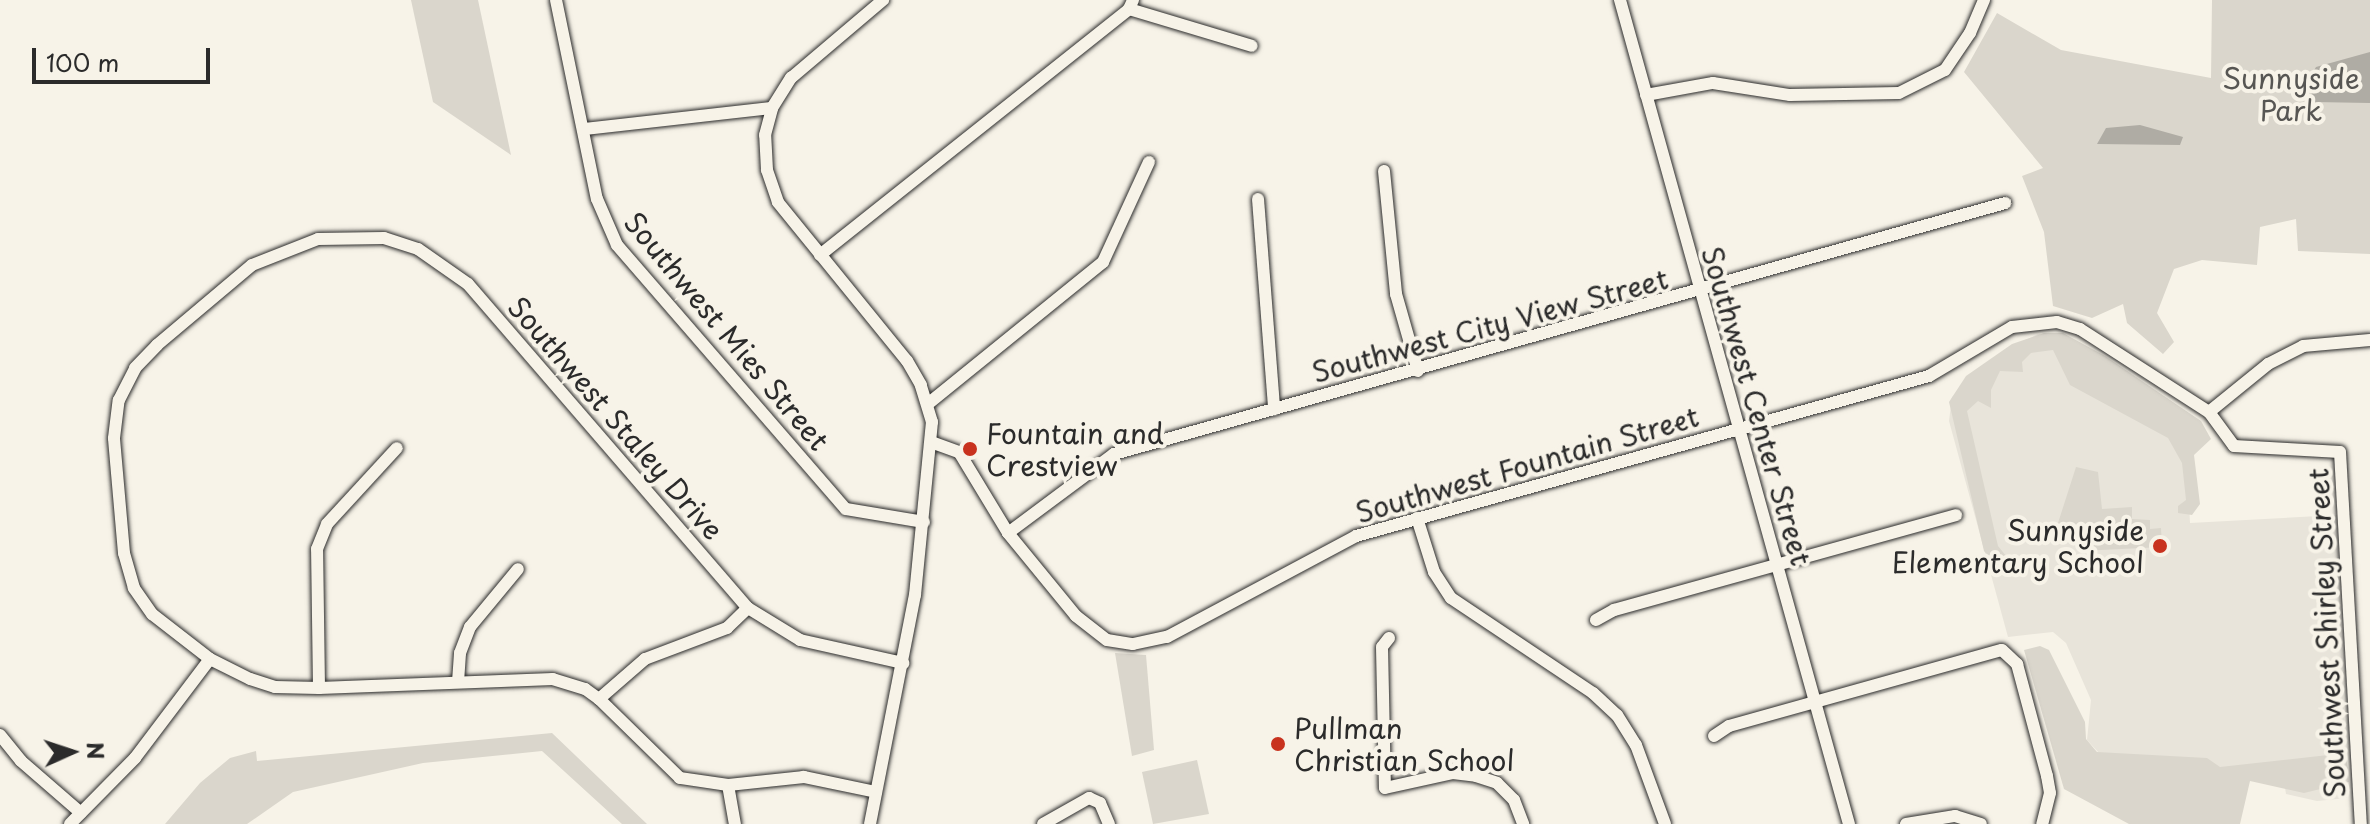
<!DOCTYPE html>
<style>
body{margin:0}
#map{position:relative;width:2370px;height:824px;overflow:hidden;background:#f7f3e8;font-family:"Playpen Sans",sans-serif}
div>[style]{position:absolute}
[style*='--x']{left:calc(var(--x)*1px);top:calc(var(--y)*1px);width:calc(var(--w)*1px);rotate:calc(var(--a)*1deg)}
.built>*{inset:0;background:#e8e4da}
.green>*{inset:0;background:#dad6cc}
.water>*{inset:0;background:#afaca4}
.roads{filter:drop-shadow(0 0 2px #2b2b2b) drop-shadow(0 0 2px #2b2b2b)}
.minor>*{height:12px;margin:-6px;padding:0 6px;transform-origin:6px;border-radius:6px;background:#f7f3e8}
.dots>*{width:22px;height:22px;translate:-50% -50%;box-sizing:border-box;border:4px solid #f7f3e8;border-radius:50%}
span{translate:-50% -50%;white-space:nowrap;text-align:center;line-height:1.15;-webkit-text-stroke:8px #f7f3e8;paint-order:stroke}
.park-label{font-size:28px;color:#575653}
.street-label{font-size:28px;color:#2b2b2b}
.poi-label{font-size:28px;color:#2b2b2b}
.left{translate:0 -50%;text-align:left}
.right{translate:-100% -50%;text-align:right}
.north{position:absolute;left:32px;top:712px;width:80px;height:80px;-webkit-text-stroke:6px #f7f3e8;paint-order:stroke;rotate:87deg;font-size:22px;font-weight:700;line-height:32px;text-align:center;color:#2b2b2b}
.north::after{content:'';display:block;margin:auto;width:28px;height:36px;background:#2b2b2b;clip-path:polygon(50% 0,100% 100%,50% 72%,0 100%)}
.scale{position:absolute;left:32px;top:48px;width:178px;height:36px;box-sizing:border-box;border:4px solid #2b2b2b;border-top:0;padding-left:10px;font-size:24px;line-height:28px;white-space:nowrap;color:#2b2b2b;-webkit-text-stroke:6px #f7f3e8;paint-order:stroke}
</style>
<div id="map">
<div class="built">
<div style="clip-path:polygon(2060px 333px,2184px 412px,2190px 523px,2337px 515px,2347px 798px,2317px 801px,2286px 794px,2282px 769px,2221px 770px,2100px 754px,2087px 740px,2091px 700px,2066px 643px,2053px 632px,2008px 637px,1949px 421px,1952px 397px,2012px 347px,2038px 334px)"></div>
</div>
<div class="green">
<div style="clip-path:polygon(411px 0,478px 0,511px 155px,433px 102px)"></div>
<div style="clip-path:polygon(2212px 0,2370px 0,2370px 254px,2298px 251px,2296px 219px,2260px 227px,2257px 265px,2202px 260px,2174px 269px,2157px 313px,2174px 342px,2163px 354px,2127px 323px,2123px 304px,2092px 318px,2053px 306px,2044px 232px,2022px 176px,2043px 168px,1964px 72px,1997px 13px,2061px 50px,2211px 78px)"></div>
<div style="clip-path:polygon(2044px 333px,2063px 333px,2105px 356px,2201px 421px,2211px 439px,2194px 455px,2200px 504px,2192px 515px,2178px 513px,2178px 506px,2186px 500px,2182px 463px,2168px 438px,2070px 385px,2053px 350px,2031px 353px,2022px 362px,2023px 372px,2000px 371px,1991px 390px,1991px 408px,1978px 401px,1967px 411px,1998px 546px,2015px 567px,2005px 574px,1984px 551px,1949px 402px,1966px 376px,2012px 344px)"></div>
<div style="clip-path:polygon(2076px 467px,2098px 472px,2102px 509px,2132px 507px,2132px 519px,2150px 520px,2150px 529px,2161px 528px,2162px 547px,2081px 551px,2058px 523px)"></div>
<div style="clip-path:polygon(2040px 646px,2049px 650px,2085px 722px,2086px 739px,2097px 752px,2207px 758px,2220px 767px,2346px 753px,2349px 782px,2304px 793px,2250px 781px,2240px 824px,2129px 824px,2064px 789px,2024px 650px)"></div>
<div style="clip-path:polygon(1115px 653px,1146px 655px,1154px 750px,1132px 756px)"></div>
<div style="clip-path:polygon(552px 733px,647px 824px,622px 824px,542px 751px,423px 763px,293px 792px,247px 824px,165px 824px,200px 783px,230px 758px,256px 751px,257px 761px)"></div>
<div style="clip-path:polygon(1197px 760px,1209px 814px,1153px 824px,1142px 772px)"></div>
</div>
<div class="water">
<div style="clip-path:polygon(2370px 52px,2370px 103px,2314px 102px,2308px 81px,2316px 67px)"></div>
<div style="clip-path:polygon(2140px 125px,2183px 137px,2180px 145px,2097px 144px,2106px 128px)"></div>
</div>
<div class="roads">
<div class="minor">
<div style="--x:556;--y:0;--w:203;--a:78.4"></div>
<div style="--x:597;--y:199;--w:50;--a:66.5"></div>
<div style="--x:617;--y:245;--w:349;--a:49.1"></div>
<div style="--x:846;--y:509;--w:79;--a:9.5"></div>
<div style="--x:1620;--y:0;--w:855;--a:74.47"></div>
<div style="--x:1129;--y:9;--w:128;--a:16.7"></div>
<div style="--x:1646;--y:95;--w:68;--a:-10.2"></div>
<div style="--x:1713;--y:83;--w:78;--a:8.9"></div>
<div style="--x:1790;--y:95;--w:109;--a:-1.1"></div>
<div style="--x:1899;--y:93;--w:51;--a:-26.6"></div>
<div style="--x:1945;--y:70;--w:45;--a:-56"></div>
<div style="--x:1970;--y:33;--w:36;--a:-67"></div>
<div style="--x:584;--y:129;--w:189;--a:-6.4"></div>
<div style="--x:1384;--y:171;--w:124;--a:84.4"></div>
<div style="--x:1396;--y:294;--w:80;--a:74.1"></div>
<div style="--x:1258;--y:199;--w:211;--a:85.6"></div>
<div style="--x:820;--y:255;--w:395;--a:-38.5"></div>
<div style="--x:1129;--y:9;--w:10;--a:-66"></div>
<div style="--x:929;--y:403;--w:224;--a:-39"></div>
<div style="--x:1103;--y:262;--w:110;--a:-65.3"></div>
<div style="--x:2209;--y:412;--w:76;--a:-39.1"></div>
<div style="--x:2268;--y:364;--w:39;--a:-27"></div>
<div style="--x:2303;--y:346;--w:67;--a:-5.1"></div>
<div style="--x:931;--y:442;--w:30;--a:20"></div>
<div style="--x:959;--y:452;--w:95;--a:58.8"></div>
<div style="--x:1008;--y:533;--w:107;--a:50.7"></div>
<div style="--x:1076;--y:616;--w:39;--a:38"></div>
<div style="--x:1107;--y:640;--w:26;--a:9"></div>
<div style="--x:1133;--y:644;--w:35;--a:-12"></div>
<div style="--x:1167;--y:637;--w:214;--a:-28.1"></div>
<div style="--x:1356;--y:536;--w:595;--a:-15.6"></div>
<div style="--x:1929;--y:376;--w:96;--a:-30.6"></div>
<div style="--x:2012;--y:327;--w:45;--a:-6.3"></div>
<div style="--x:2057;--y:322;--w:24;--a:17"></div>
<div style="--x:2080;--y:329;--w:153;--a:32.8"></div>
<div style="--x:2209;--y:412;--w:42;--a:53.7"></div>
<div style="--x:2234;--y:446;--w:106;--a:3.2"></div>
<div style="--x:2340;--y:452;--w:373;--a:86.8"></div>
<div style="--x:1417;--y:518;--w:57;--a:72.5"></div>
<div style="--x:1434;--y:572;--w:31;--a:57"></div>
<div style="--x:1451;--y:598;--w:171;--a:33.8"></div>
<div style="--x:1593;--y:693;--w:33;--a:43"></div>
<div style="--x:1617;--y:715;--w:36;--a:58"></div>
<div style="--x:1636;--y:745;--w:84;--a:69.8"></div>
<div style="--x:1008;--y:533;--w:132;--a:-36.7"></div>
<div style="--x:1114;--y:454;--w:926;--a:-15.73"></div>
<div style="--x:1596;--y:620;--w:21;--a:-29"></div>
<div style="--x:1614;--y:610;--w:355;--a:-15.5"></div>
<div style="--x:1389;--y:638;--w:11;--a:128"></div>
<div style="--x:1382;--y:647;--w:141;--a:88.8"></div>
<div style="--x:1385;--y:788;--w:70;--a:-12.4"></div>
<div style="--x:1453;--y:773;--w:23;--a:7"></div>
<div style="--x:1476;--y:776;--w:22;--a:18"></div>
<div style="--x:1497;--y:783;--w:24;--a:45"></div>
<div style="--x:1514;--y:800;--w:26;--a:69"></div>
<div style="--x:458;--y:682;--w:29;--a:-86"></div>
<div style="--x:460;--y:653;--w:28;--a:-69"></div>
<div style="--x:470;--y:627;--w:75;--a:-50.4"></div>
<div style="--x:319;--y:688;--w:139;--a:-90.8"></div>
<div style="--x:317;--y:549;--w:27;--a:-68"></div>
<div style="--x:327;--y:524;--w:103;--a:-47.4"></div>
<div style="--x:599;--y:699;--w:61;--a:-41"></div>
<div style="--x:645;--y:659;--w:88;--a:-20.7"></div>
<div style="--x:727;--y:628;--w:29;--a:-44"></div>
<div style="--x:0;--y:735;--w:33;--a:51"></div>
<div style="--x:21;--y:761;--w:79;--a:40.9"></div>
<div style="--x:1714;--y:736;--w:18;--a:-34"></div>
<div style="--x:1729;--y:726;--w:283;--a:-15.6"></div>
<div style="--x:2002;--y:650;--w:21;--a:43"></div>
<div style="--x:2017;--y:664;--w:116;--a:75"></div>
<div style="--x:2047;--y:776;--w:17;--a:80"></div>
<div style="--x:2050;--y:793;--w:32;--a:104"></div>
<div style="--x:728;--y:785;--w:40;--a:80"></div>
<div style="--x:876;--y:792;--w:74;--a:-168.2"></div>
<div style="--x:804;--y:777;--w:76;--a:174"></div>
<div style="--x:728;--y:785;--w:49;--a:-171.7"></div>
<div style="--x:680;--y:778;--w:113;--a:-135.7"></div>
<div style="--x:599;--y:699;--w:17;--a:-144"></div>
<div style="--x:585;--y:689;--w:34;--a:-163"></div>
<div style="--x:553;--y:679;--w:234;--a:177.8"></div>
<div style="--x:319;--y:688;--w:44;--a:-178.7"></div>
<div style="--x:275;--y:687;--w:26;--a:-162"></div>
<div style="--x:250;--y:679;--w:45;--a:-153.4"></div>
<div style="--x:210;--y:659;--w:73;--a:-142.2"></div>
<div style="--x:152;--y:614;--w:32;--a:-125"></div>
<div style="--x:134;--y:588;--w:36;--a:-106"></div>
<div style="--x:124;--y:553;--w:115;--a:-95"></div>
<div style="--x:114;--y:438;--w:38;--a:-83"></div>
<div style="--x:119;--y:400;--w:36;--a:-63"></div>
<div style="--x:135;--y:368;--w:32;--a:-46"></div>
<div style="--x:157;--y:345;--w:124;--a:-40.1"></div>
<div style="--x:252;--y:265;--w:71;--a:-21.5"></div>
<div style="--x:318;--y:239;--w:66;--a:-0.9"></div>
<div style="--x:384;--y:238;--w:36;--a:18"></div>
<div style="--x:418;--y:249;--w:61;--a:35"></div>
<div style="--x:468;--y:284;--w:428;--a:49.2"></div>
<div style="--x:748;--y:608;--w:61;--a:31.6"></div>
<div style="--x:800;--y:640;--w:106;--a:12.6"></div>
<div style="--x:70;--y:824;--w:93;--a:-45.4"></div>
<div style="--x:135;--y:758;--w:124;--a:-52.9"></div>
<div style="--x:870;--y:824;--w:233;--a:-78.9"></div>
<div style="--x:915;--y:595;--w:174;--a:-84.4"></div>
<div style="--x:932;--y:422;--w:39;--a:-107"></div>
<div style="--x:921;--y:385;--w:28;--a:-120"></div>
<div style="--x:907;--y:361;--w:205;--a:-129.1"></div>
<div style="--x:778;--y:202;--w:34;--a:-109"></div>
<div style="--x:767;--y:170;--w:35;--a:-93"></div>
<div style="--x:765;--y:135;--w:28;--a:-75"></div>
<div style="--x:772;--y:108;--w:36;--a:-58"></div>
<div style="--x:791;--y:78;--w:121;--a:-40.3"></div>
<div style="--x:1043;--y:824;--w:53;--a:-29.5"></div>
<div style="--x:1089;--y:798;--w:12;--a:24"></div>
<div style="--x:1100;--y:803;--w:23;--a:67"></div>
<div style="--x:1906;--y:824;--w:50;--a:-9.3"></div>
<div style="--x:1955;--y:816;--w:27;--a:17"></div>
</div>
</div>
<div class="dots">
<div style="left:970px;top:449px;background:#c8321e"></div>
<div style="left:2160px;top:546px;background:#c8321e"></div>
<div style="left:1278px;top:744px;background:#c8321e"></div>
</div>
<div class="park-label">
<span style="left:2291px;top:94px">Sunnyside<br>Park</span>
</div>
<div class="street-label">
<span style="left:1490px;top:325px;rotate:-15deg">Southwest City View Street</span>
<span style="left:727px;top:331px;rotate:50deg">Southwest Mies Street</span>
<span style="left:1757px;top:406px;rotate:74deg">Southwest Center Street</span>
<span style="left:616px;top:418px;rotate:49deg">Southwest Staley Drive</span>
<span style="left:1527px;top:464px;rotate:-16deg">Southwest Fountain Street</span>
<span style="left:2326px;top:633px;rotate:-93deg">Southwest Shirley Street</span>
</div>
<div class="poi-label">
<span class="left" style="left:986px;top:449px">Fountain and<br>Crestview</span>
<span class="right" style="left:2144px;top:546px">Sunnyside<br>Elementary School</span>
<span class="left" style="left:1294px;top:744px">Pullman<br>Christian School</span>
</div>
<div class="north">N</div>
<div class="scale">100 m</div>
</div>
